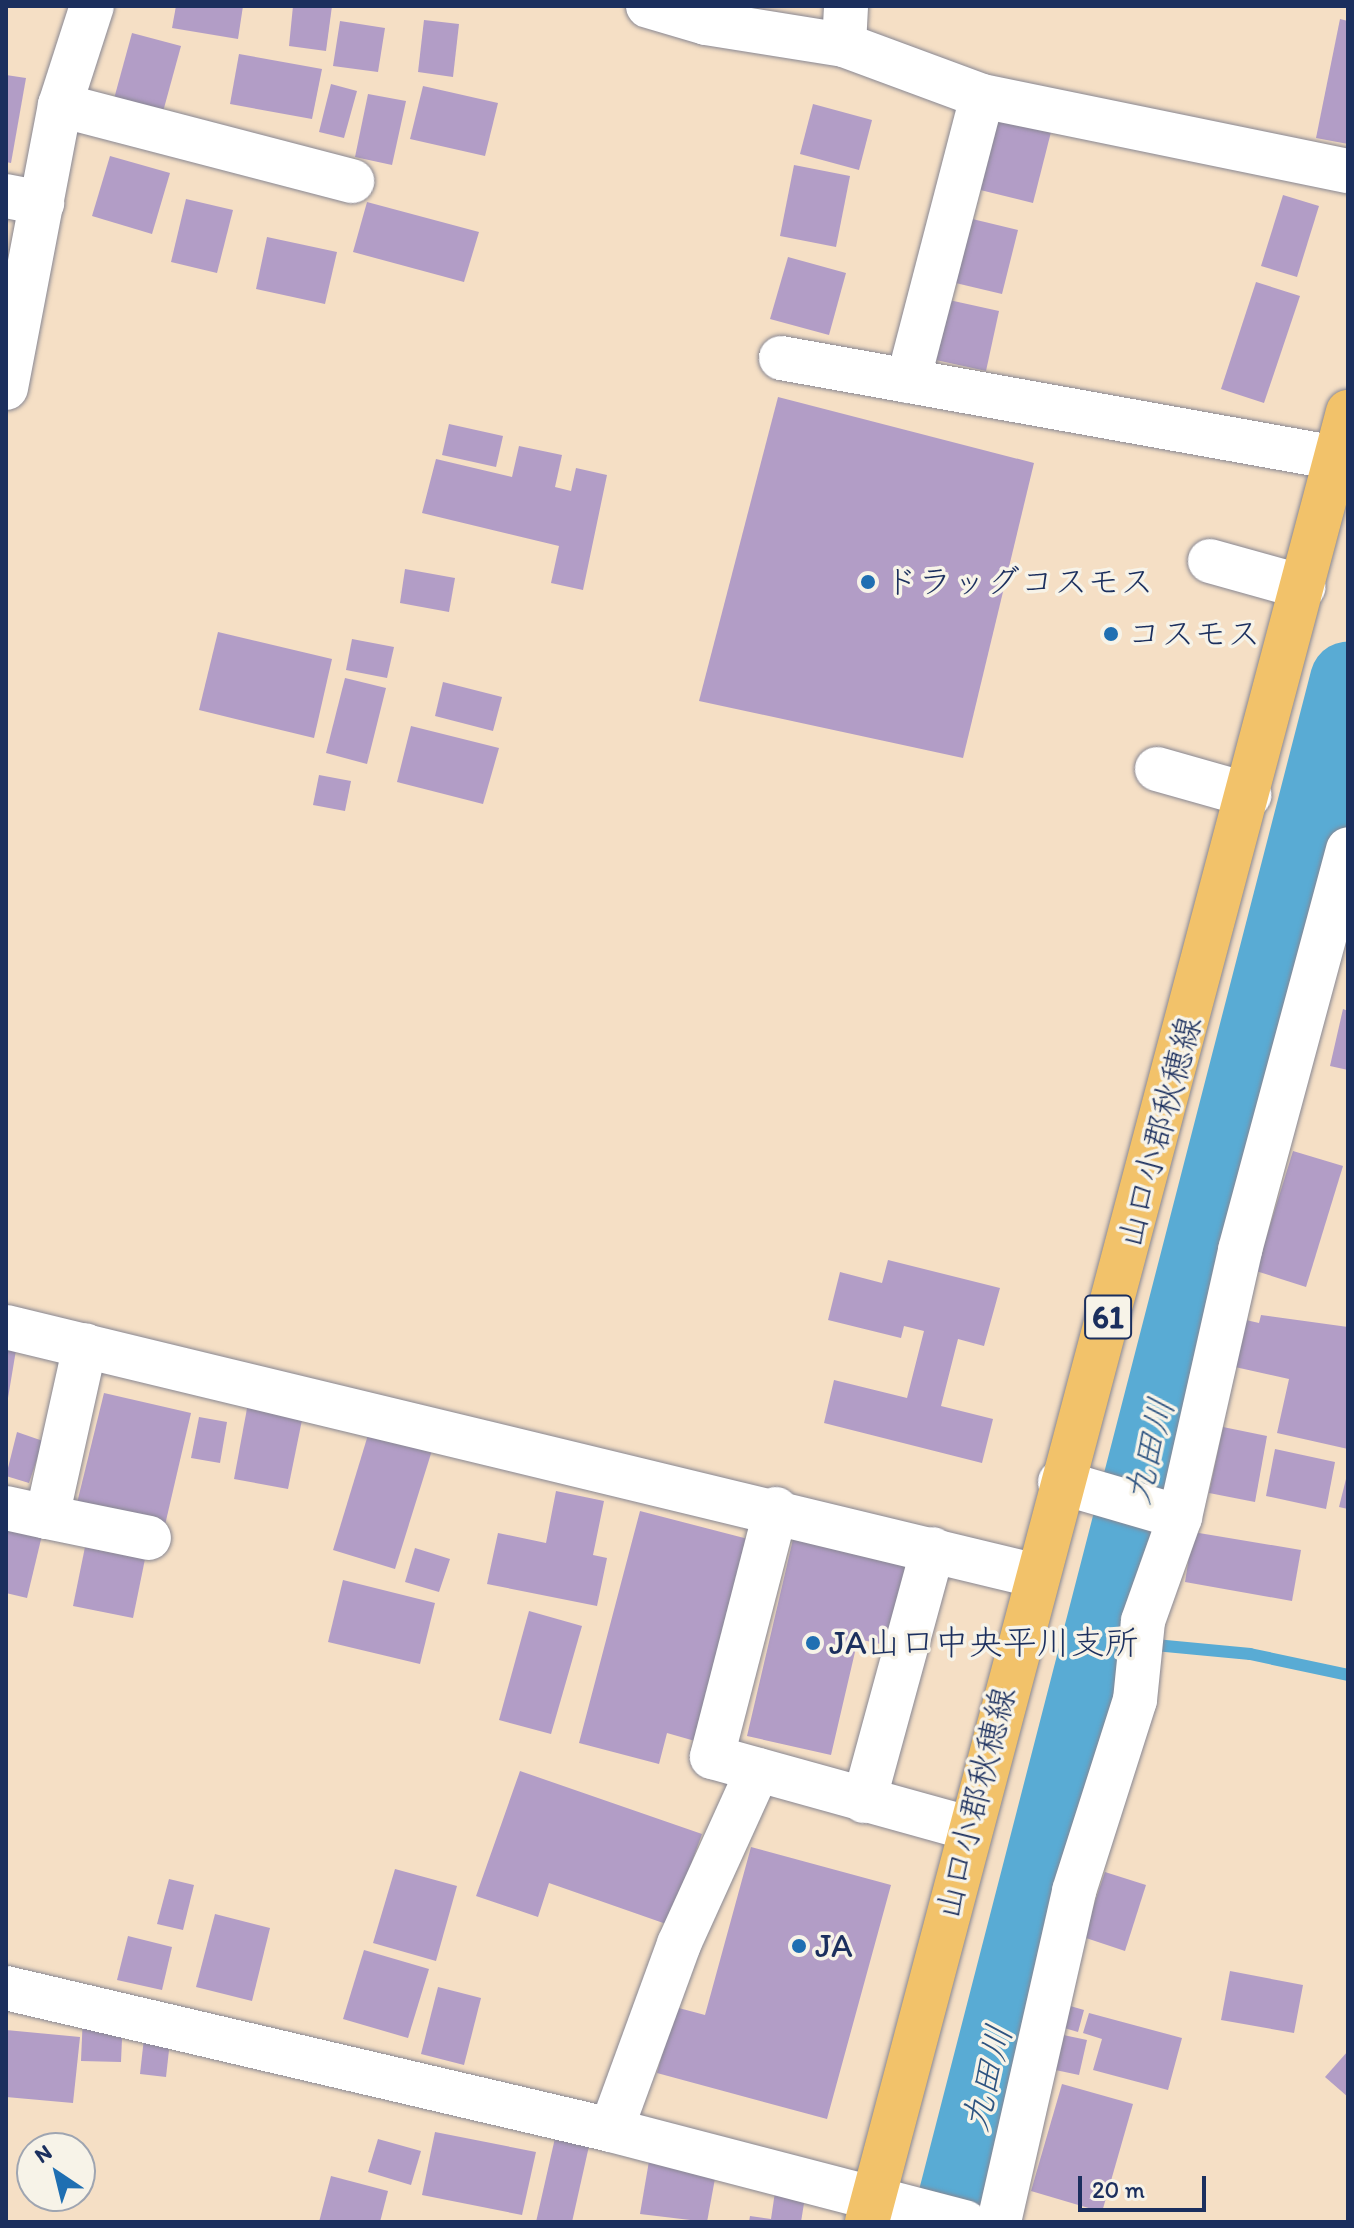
<!DOCTYPE html>
<meta charset="utf-8">
<style>
body{margin:0}
#map{position:relative;width:1354px;height:2228px;overflow:hidden;background:#f5dfc5;font-family:Itim,"Klee One",sans-serif}
div>[style]{position:absolute}
[style*='--x']{left:calc(var(--x)*1px);top:calc(var(--y)*1px);width:calc(var(--w)*1px);rotate:calc(var(--a)*1deg)}
.stream>*{height:12px;margin:-6px;padding:0 6px;transform-origin:6px;border-radius:6px;background:#59abd4}
.river>*{height:76px;margin:-38px;padding:0 38px;transform-origin:38px;border-radius:38px;background:#59abd4}
.building>*{inset:0;background:#b29dc6}
.roads{filter:drop-shadow(0 0 2px #888792) drop-shadow(0 0 2px #888792)}
.minor>*{height:44px;margin:-22px;padding:0 22px;transform-origin:22px;border-radius:22px;background:#fff}
.major>*{height:44px;margin:-22px;padding:0 22px;transform-origin:22px;border-radius:22px;background:#f2c26a}
.dots>*{width:22px;height:22px;translate:-50% -50%;box-sizing:border-box;border:4px solid #f7f3e8;border-radius:50%}
span{translate:-50% -50%;white-space:nowrap;text-align:center;line-height:1.15;-webkit-text-stroke:7px #f7f3e8;paint-order:stroke}
.shield-label span{padding:2px 6px;background:#f7f3e8;border:2px solid;border-radius:6px;-webkit-text-stroke-width:0}
.shield-label{font-size:32px;color:#1b2f5e;font-weight:700}
.poi-label{font-size:34px;color:#1b2f5e}
.left{translate:0 -50%;text-align:left}
.street-label{font-size:34px;color:#1b2f5e}
.water-label{font-size:36px;color:#2e5481;font-style:italic}
.frame{position:absolute;inset:0;border:8px solid #1b2f5e;pointer-events:none}
.north{position:absolute;left:16px;top:2132px;width:80px;height:80px;box-sizing:border-box;background:#f7f3e8;border:2px solid #9fa5b1;border-radius:50%;rotate:325deg;font-size:22px;font-weight:700;line-height:32px;text-align:center;color:#1b2f5e}
.north::after{content:'';display:block;margin:auto;width:28px;height:36px;background:#1f6fb2;clip-path:polygon(50% 0,100% 100%,50% 72%,0 100%)}
.scale{position:absolute;left:1078px;top:2176px;width:128px;height:36px;box-sizing:border-box;border:4px solid #1b2f5e;border-top:0;padding-left:10px;font-size:24px;line-height:28px;white-space:nowrap;color:#1b2f5e;-webkit-text-stroke:6px #f7f3e8;paint-order:stroke}
</style>
<div id="map">
<div class="stream">
<div style="--x:1102;--y:1640;--w:149;--a:5.4"></div>
<div style="--x:1250;--y:1654;--w:100;--a:12.1"></div>
</div>
<div class="river">
<div style="--x:950;--y:2222;--w:1593;--a:-75.53"></div>
</div>
<div class="building">
<div style="clip-path:polygon(176px 6px,243px 6px,238px 39px,172px 28px)"></div>
<div style="clip-path:polygon(293px 6px,332px 6px,326px 51px,289px 46px)"></div>
<div style="clip-path:polygon(1340px 19px,1348px 21px,1348px 144px,1316px 138px)"></div>
<div style="clip-path:polygon(424px 20px,459px 24px,453px 77px,418px 72px)"></div>
<div style="clip-path:polygon(340px 21px,385px 28px,378px 72px,333px 66px)"></div>
<div style="clip-path:polygon(132px 33px,181px 46px,161px 119px,112px 106px)"></div>
<div style="clip-path:polygon(239px 54px,322px 69px,312px 119px,230px 104px)"></div>
<div style="clip-path:polygon(6px 75px,26px 78px,11px 163px,6px 162px)"></div>
<div style="clip-path:polygon(331px 84px,357px 91px,344px 138px,319px 132px)"></div>
<div style="clip-path:polygon(423px 86px,498px 103px,485px 156px,410px 139px)"></div>
<div style="clip-path:polygon(368px 94px,406px 101px,392px 165px,355px 157px)"></div>
<div style="clip-path:polygon(813px 104px,872px 120px,859px 170px,800px 154px)"></div>
<div style="clip-path:polygon(982px 116px,1051px 132px,1033px 203px,964px 186px)"></div>
<div style="clip-path:polygon(110px 156px,170px 173px,152px 234px,92px 216px)"></div>
<div style="clip-path:polygon(794px 165px,850px 176px,836px 247px,780px 236px)"></div>
<div style="clip-path:polygon(1283px 195px,1319px 206px,1297px 277px,1261px 266px)"></div>
<div style="clip-path:polygon(186px 199px,233px 210px,217px 273px,171px 262px)"></div>
<div style="clip-path:polygon(367px 202px,479px 232px,464px 282px,353px 252px)"></div>
<div style="clip-path:polygon(960px 216px,1018px 230px,1002px 294px,943px 280px)"></div>
<div style="clip-path:polygon(267px 237px,337px 252px,325px 304px,256px 289px)"></div>
<div style="clip-path:polygon(788px 257px,846px 273px,829px 335px,770px 319px)"></div>
<div style="clip-path:polygon(1256px 282px,1300px 296px,1264px 403px,1221px 389px)"></div>
<div style="clip-path:polygon(949px 300px,999px 311px,986px 371px,936px 360px)"></div>
<div style="clip-path:polygon(778px 397px,1034px 463px,963px 758px,699px 701px)"></div>
<div style="clip-path:polygon(449px 424px,503px 436px,496px 467px,442px 455px)"></div>
<div style="clip-path:polygon(519px 446px,562px 455px,555px 487px,571px 491px,576px 468px,607px 475px,583px 590px,551px 583px,559px 546px,422px 513px,436px 459px,512px 477px)"></div>
<div style="clip-path:polygon(405px 569px,455px 578px,449px 612px,400px 603px)"></div>
<div style="clip-path:polygon(218px 632px,332px 659px,314px 738px,199px 710px)"></div>
<div style="clip-path:polygon(352px 639px,394px 647px,387px 678px,346px 670px)"></div>
<div style="clip-path:polygon(345px 678px,386px 688px,367px 764px,326px 753px)"></div>
<div style="clip-path:polygon(443px 682px,502px 697px,493px 731px,435px 716px)"></div>
<div style="clip-path:polygon(411px 726px,499px 748px,483px 804px,397px 782px)"></div>
<div style="clip-path:polygon(319px 775px,351px 781px,345px 811px,313px 805px)"></div>
<div style="clip-path:polygon(1343px 1009px,1348px 1011px,1348px 1070px,1330px 1066px)"></div>
<div style="clip-path:polygon(1293px 1151px,1343px 1166px,1306px 1287px,1256px 1271px)"></div>
<div style="clip-path:polygon(888px 1260px,1000px 1288px,984px 1346px,958px 1339px,941px 1406px,993px 1419px,982px 1463px,824px 1423px,834px 1380px,907px 1398px,924px 1331px,904px 1326px,901px 1338px,828px 1320px,840px 1272px,882px 1283px)"></div>
<div style="clip-path:polygon(1261px 1315px,1348px 1327px,1348px 1449px,1277px 1433px,1289px 1379px,1235px 1367px,1246px 1320px,1259px 1323px)"></div>
<div style="clip-path:polygon(6px 1342px,17px 1344px,8px 1398px,6px 1398px)"></div>
<div style="clip-path:polygon(104px 1393px,191px 1413px,165px 1525px,77px 1503px)"></div>
<div style="clip-path:polygon(248px 1403px,303px 1415px,288px 1489px,234px 1479px)"></div>
<div style="clip-path:polygon(199px 1417px,227px 1422px,220px 1463px,191px 1458px)"></div>
<div style="clip-path:polygon(371px 1425px,434px 1444px,395px 1569px,333px 1550px)"></div>
<div style="clip-path:polygon(1223px 1427px,1267px 1436px,1255px 1502px,1209px 1493px)"></div>
<div style="clip-path:polygon(17px 1432px,43px 1441px,29px 1483px,6px 1476px)"></div>
<div style="clip-path:polygon(1275px 1449px,1335px 1462px,1326px 1509px,1266px 1496px)"></div>
<div style="clip-path:polygon(1347px 1475px,1348px 1475px,1348px 1509px,1339px 1507px)"></div>
<div style="clip-path:polygon(556px 1491px,604px 1501px,593px 1555px,607px 1558px,597px 1606px,487px 1584px,498px 1533px,546px 1543px)"></div>
<div style="clip-path:polygon(640px 1511px,748px 1539px,695px 1741px,667px 1733px,659px 1764px,579px 1743px)"></div>
<div style="clip-path:polygon(6px 1522px,43px 1531px,27px 1598px,6px 1593px)"></div>
<div style="clip-path:polygon(1193px 1532px,1301px 1550px,1292px 1601px,1185px 1582px)"></div>
<div style="clip-path:polygon(794px 1535px,914px 1562px,894px 1647px,858px 1639px,831px 1755px,747px 1736px)"></div>
<div style="clip-path:polygon(85px 1547px,145px 1559px,133px 1618px,73px 1606px)"></div>
<div style="clip-path:polygon(415px 1548px,450px 1559px,439px 1592px,405px 1582px)"></div>
<div style="clip-path:polygon(343px 1580px,435px 1603px,420px 1664px,328px 1642px)"></div>
<div style="clip-path:polygon(529px 1611px,582px 1626px,551px 1734px,499px 1720px)"></div>
<div style="clip-path:polygon(520px 1771px,702px 1834px,669px 1925px,549px 1883px,538px 1917px,476px 1896px)"></div>
<div style="clip-path:polygon(751px 1847px,891px 1885px,827px 2119px,657px 2073px,675px 2007px,705px 2015px)"></div>
<div style="clip-path:polygon(395px 1869px,457px 1886px,436px 1961px,373px 1943px)"></div>
<div style="clip-path:polygon(1105px 1872px,1146px 1885px,1125px 1951px,1083px 1937px)"></div>
<div style="clip-path:polygon(169px 1879px,194px 1885px,183px 1930px,157px 1924px)"></div>
<div style="clip-path:polygon(215px 1914px,270px 1928px,252px 2001px,196px 1987px)"></div>
<div style="clip-path:polygon(128px 1936px,172px 1947px,162px 1990px,117px 1980px)"></div>
<div style="clip-path:polygon(364px 1950px,429px 1969px,408px 2038px,343px 2019px)"></div>
<div style="clip-path:polygon(1230px 1971px,1303px 1985px,1294px 2033px,1221px 2020px)"></div>
<div style="clip-path:polygon(438px 1987px,481px 1998px,464px 2065px,421px 2054px)"></div>
<div style="clip-path:polygon(1060px 2003px,1084px 2010px,1078px 2032px,1054px 2025px)"></div>
<div style="clip-path:polygon(1089px 2013px,1182px 2038px,1168px 2090px,1093px 2070px,1102px 2039px,1083px 2033px)"></div>
<div style="clip-path:polygon(83px 2015px,123px 2016px,121px 2062px,81px 2061px)"></div>
<div style="clip-path:polygon(6px 2030px,80px 2037px,73px 2103px,6px 2097px)"></div>
<div style="clip-path:polygon(1054px 2033px,1087px 2040px,1079px 2075px,1046px 2068px)"></div>
<div style="clip-path:polygon(144px 2038px,170px 2041px,166px 2077px,140px 2074px)"></div>
<div style="clip-path:polygon(1348px 2051px,1348px 2097px,1325px 2077px)"></div>
<div style="clip-path:polygon(1062px 2084px,1133px 2104px,1102px 2212px,1031px 2191px)"></div>
<div style="clip-path:polygon(435px 2132px,536px 2152px,522px 2215px,422px 2195px)"></div>
<div style="clip-path:polygon(555px 2138px,589px 2146px,572px 2222px,536px 2222px)"></div>
<div style="clip-path:polygon(378px 2139px,421px 2151px,411px 2185px,368px 2172px)"></div>
<div style="clip-path:polygon(649px 2161px,716px 2173px,707px 2222px,640px 2214px)"></div>
<div style="clip-path:polygon(331px 2176px,388px 2191px,380px 2222px,319px 2222px)"></div>
<div style="clip-path:polygon(775px 2192px,805px 2197px,801px 2222px,749px 2222px,750px 2216px,771px 2219px)"></div>
</div>
<div class="roads">
<div class="minor">
<div style="--x:648;--y:6;--w:60;--a:16.3"></div>
<div style="--x:706;--y:23;--w:140;--a:9.1"></div>
<div style="--x:844;--y:45;--w:147;--a:20.3"></div>
<div style="--x:982;--y:96;--w:374;--a:11.6"></div>
<div style="--x:844;--y:45;--w:39;--a:-87"></div>
<div style="--x:60;--y:105;--w:302;--a:14.6"></div>
<div style="--x:6;--y:196;--w:37;--a:11"></div>
<div style="--x:781;--y:358;--w:564;--a:10.21"></div>
<div style="--x:908;--y:381;--w:294;--a:-75.4"></div>
<div style="--x:6;--y:388;--w:288;--a:-79.2"></div>
<div style="--x:60;--y:105;--w:104;--a:-72.1"></div>
<div style="--x:1210;--y:561;--w:97;--a:15.6"></div>
<div style="--x:1157;--y:769;--w:96;--a:15.8"></div>
<div style="--x:6;--y:1327;--w:1057;--a:13.58"></div>
<div style="--x:1060;--y:1482;--w:125;--a:16.3"></div>
<div style="--x:6;--y:1508;--w:42;--a:12.4"></div>
<div style="--x:47;--y:1517;--w:176;--a:-77.5"></div>
<div style="--x:776;--y:1509;--w:256;--a:104.5"></div>
<div style="--x:712;--y:1757;--w:266;--a:15.5"></div>
<div style="--x:47;--y:1517;--w:104;--a:11.6"></div>
<div style="--x:864;--y:1801;--w:261;--a:-74.7"></div>
<div style="--x:6;--y:1988;--w:621;--a:13.21"></div>
<div style="--x:611;--y:2130;--w:366;--a:14.6"></div>
<div style="--x:611;--y:2130;--w:198;--a:-69.9"></div>
<div style="--x:679;--y:1944;--w:191;--a:-65.6"></div>
<div style="--x:999;--y:2222;--w:339;--a:-77.2"></div>
<div style="--x:1074;--y:1891;--w:201;--a:-72.3"></div>
<div style="--x:1135;--y:1700;--w:79;--a:-84.2"></div>
<div style="--x:1143;--y:1621;--w:110;--a:-70.4"></div>
<div style="--x:1180;--y:1517;--w:274;--a:-77.3"></div>
<div style="--x:1240;--y:1250;--w:415;--a:-74.9"></div>
</div>
<div class="major">
<div style="--x:867;--y:2222;--w:1873;--a:-75.12"></div>
</div>
</div>
<div class="dots">
<div style="left:868px;top:582px;background:#1f6fb2"></div>
<div style="left:1111px;top:634px;background:#1f6fb2"></div>
<div style="left:813px;top:1643px;background:#1f6fb2"></div>
<div style="left:799px;top:1946px;background:#1f6fb2"></div>
</div>
<div class="shield-label">
<span style="left:1108px;top:1317px">61</span>
</div>
<div class="poi-label">
<span class="left" style="left:884px;top:582px">ドラッグコスモス</span>
<span class="left" style="left:1127px;top:634px">コスモス</span>
<span class="left" style="left:829px;top:1643px">JA山口中央平川支所</span>
<span class="left" style="left:815px;top:1946px">JA</span>
</div>
<div class="street-label">
<span style="left:1159px;top:1132px;rotate:-75deg">山口小郡秋穂線</span>
<span style="left:975px;top:1803px;rotate:-76deg">山口小郡秋穂線</span>
</div>
<div class="water-label">
<span style="left:1149px;top:1451px;rotate:-76deg">九田川</span>
<span style="left:987px;top:2078px;rotate:-76deg">九田川</span>
</div>
<div class="frame"></div>
<div class="north">N</div>
<div class="scale">20 m</div>
</div>
